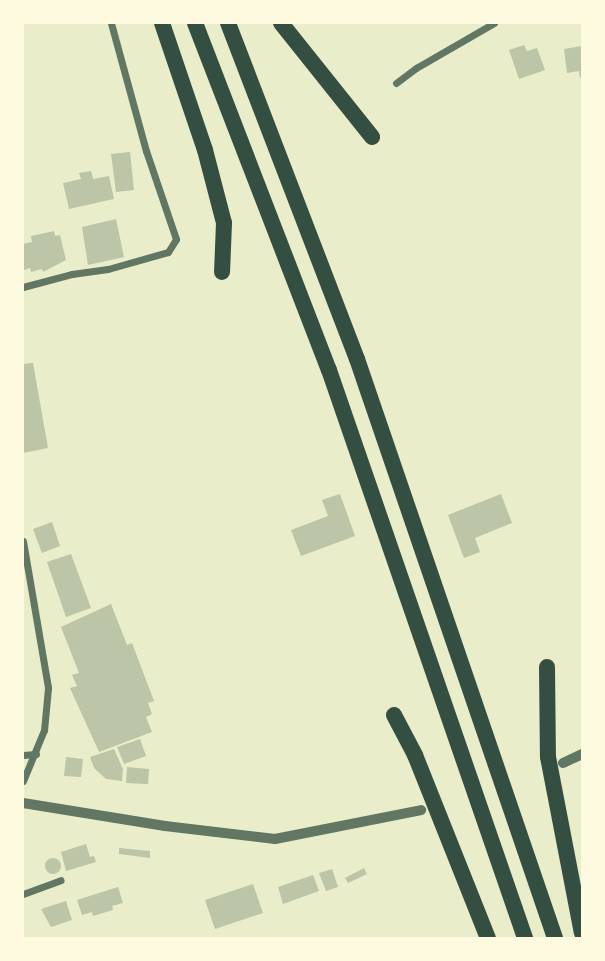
<!DOCTYPE html>
<style>
body{margin:0}
#map{position:relative;width:605px;height:961px;overflow:hidden;background:#e9edc9;font-family:"Public Sans",sans-serif}
div>[style]{position:absolute}
[style*='--x']{left:calc(var(--x)*1px);top:calc(var(--y)*1px);width:calc(var(--w)*1px);rotate:calc(var(--a)*1deg)}
.building>*{inset:0;background:#bcc5a7}
.round{border-radius:50%}
.minor>*{height:7px;margin:-3.5px;padding:0 3.5px;transform-origin:3.5px;border-radius:3.5px;background:#617663}
.tertiary>*{height:10px;margin:-5px;padding:0 5px;transform-origin:5px;border-radius:5px;background:#617663}
.motorway>*{height:16px;margin:-8px;padding:0 8px;transform-origin:8px;border-radius:8px;background:#344e41}
span{translate:-50% -50%;white-space:nowrap;text-align:center;line-height:1.15;-webkit-text-stroke:7px #fefae0;paint-order:stroke}
.frame{position:absolute;inset:0;border:24px solid #fefae0;pointer-events:none}
</style>
<div id="map">
<div class="building">
<div style="clip-path:polygon(524px 45px,527px 51px,537px 48px,545px 70px,519px 79px,509px 50px)"></div>
<div style="clip-path:polygon(582px 46px,582px 77px,580px 78px,579px 71px,567px 73px,564px 49px)"></div>
<div style="clip-path:polygon(130px 152px,134px 190px,116px 192px,111px 154px)"></div>
<div style="clip-path:polygon(91px 171px,93px 179px,109px 176px,114px 199px,69px 209px,63px 183px,81px 179px,79px 173px)"></div>
<div style="clip-path:polygon(116px 219px,124px 257px,88px 265px,82px 227px)"></div>
<div style="clip-path:polygon(54px 231px,55px 236px,60px 235px,66px 260px,43px 272px,42px 269px,31px 272px,30px 268px,24px 270px,23px 244px,32px 242px,31px 236px)"></div>
<div style="clip-path:polygon(33px 363px,48px 448px,23px 453px,23px 364px)"></div>
<div style="clip-path:polygon(340px 494px,355px 536px,301px 556px,291px 530px,328px 516px,322px 500px)"></div>
<div style="clip-path:polygon(501px 494px,512px 523px,475px 538px,480px 552px,464px 558px,448px 515px)"></div>
<div style="clip-path:polygon(52px 522px,60px 546px,42px 553px,33px 529px)"></div>
<div style="clip-path:polygon(71px 554px,91px 608px,66px 617px,47px 562px)"></div>
<div style="clip-path:polygon(111px 604px,127px 645px,132px 643px,154px 701px,148px 703px,152px 714px,146px 717px,152px 732px,99px 752px,70px 688px,77px 686px,72px 675px,79px 673px,61px 627px)"></div>
<div style="clip-path:polygon(140px 739px,146px 756px,124px 764px,117px 747px)"></div>
<div style="clip-path:polygon(114px 749px,123px 769px,122px 781px,106px 779px,94px 768px,90px 757px)"></div>
<div style="clip-path:polygon(66px 757px,83px 759px,81px 777px,64px 776px)"></div>
<div style="clip-path:polygon(127px 767px,149px 769px,148px 784px,126px 783px)"></div>
<div style="clip-path:polygon(86px 844px,90px 857px,94px 856px,96px 862px,66px 871px,61px 852px)"></div>
<div style="clip-path:polygon(119px 848px,150px 851px,150px 858px,119px 854px)"></div>
<div class="round" style="left:45px;top:858px;width:16px;height:16px"></div>
<div style="clip-path:polygon(364px 868px,367px 874px,348px 883px,345px 878px)"></div>
<div style="clip-path:polygon(332px 869px,338px 887px,326px 891px,319px 873px)"></div>
<div style="clip-path:polygon(313px 875px,319px 891px,283px 904px,278px 887px)"></div>
<div style="clip-path:polygon(253px 884px,263px 913px,215px 929px,205px 900px)"></div>
<div style="clip-path:polygon(118px 887px,123px 903px,112px 906px,113px 910px,93px 916px,92px 912px,82px 915px,77px 900px)"></div>
<div style="clip-path:polygon(66px 901px,72px 920px,51px 927px,41px 909px)"></div>
</div>
<div class="minor">
<div style="--x:396;--y:83;--w:25;--a:-37"></div>
<div style="--x:416;--y:68;--w:90;--a:-30"></div>
<div style="--x:23;--y:287;--w:51;--a:-14.9"></div>
<div style="--x:72;--y:274;--w:36;--a:-8"></div>
<div style="--x:108;--y:269;--w:62;--a:-15.8"></div>
<div style="--x:168;--y:252;--w:15;--a:-58"></div>
<div style="--x:176;--y:239;--w:93;--a:-108.8"></div>
<div style="--x:146;--y:151;--w:133;--a:-105.3"></div>
<div style="--x:23;--y:541;--w:149;--a:80.3"></div>
<div style="--x:48;--y:688;--w:42;--a:95.4"></div>
<div style="--x:44;--y:730;--w:55;--a:112.4"></div>
<div style="--x:23;--y:755;--w:13;--a:-4"></div>
<div style="--x:23;--y:894;--w:40;--a:-20.2"></div>
</div>
<div class="tertiary">
<div style="--x:563;--y:763;--w:21;--a:-25"></div>
<div style="--x:23;--y:803;--w:144;--a:9.2"></div>
<div style="--x:165;--y:826;--w:111;--a:6.7"></div>
<div style="--x:275;--y:839;--w:149;--a:-11.2"></div>
</div>
<div class="motorway">
<div style="--x:162;--y:23;--w:134;--a:71.3"></div>
<div style="--x:205;--y:150;--w:75;--a:75.4"></div>
<div style="--x:224;--y:223;--w:49;--a:92.3"></div>
<div style="--x:195;--y:23;--w:372;--a:68.9"></div>
<div style="--x:329;--y:370;--w:601;--a:70.96"></div>
<div style="--x:228;--y:23;--w:360;--a:69"></div>
<div style="--x:357;--y:359;--w:612;--a:71.12"></div>
<div style="--x:281;--y:23;--w:146;--a:51.4"></div>
<div style="--x:547;--y:667;--w:90;--a:89.4"></div>
<div style="--x:548;--y:757;--w:179;--a:79.1"></div>
<div style="--x:394;--y:715;--w:45;--a:62.3"></div>
<div style="--x:415;--y:755;--w:197;--a:68.3"></div>
</div>
<div class="frame"></div>
</div>
